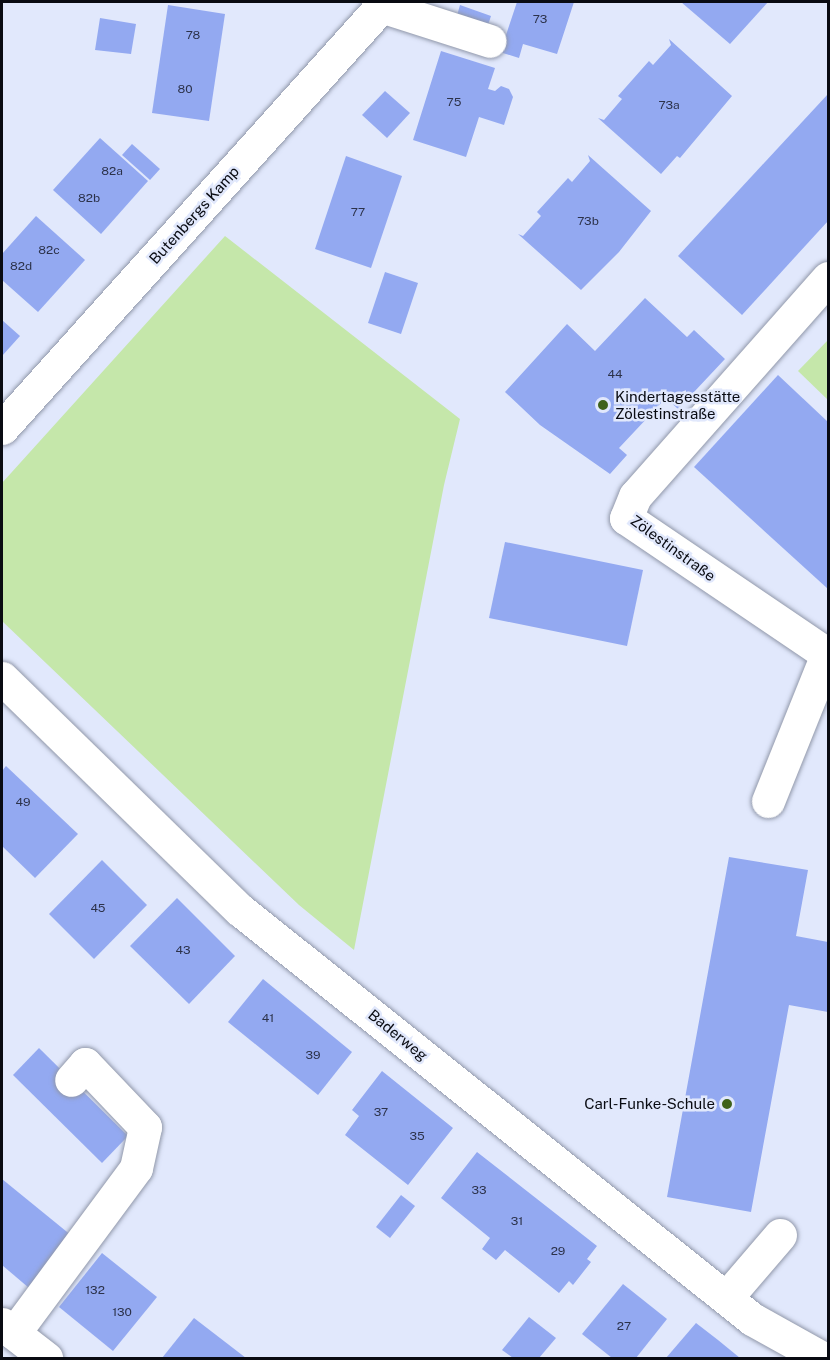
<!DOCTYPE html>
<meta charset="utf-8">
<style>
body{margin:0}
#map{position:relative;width:830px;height:1360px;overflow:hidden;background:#e1e8fc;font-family:"Public Sans",sans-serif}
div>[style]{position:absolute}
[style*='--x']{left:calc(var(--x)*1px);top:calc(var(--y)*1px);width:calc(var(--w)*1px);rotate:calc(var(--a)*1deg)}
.green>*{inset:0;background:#c5e7aa}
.building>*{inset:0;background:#93a9f1}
.roads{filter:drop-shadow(0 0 2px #9198aa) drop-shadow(0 0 2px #9198aa)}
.minor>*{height:33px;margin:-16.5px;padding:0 16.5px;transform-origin:16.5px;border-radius:16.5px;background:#fff}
.dots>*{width:16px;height:16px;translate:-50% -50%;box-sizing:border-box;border:3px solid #e1e8fc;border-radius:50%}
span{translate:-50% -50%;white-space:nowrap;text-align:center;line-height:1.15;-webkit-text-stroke:5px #e1e8fc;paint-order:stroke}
.number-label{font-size:12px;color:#2c324a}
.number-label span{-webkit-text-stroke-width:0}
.street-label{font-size:15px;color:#090b12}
.poi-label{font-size:15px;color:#090b12}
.left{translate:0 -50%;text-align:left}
.right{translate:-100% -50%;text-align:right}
.frame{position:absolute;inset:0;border:3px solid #090b12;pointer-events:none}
</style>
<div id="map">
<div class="green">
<div style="clip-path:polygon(225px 236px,460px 419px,444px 485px,354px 950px,299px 905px,2px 621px,2px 483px)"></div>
<div style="clip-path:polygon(828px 340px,828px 400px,798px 371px)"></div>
</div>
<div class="building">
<div style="clip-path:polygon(517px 2px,574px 2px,557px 54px,523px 44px,519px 58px,487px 48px,505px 38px)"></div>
<div style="clip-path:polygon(681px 2px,768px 2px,730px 44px)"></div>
<div style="clip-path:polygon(168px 5px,225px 14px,209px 121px,152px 113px)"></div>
<div style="clip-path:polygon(460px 5px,491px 16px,486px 31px,456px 19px)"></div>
<div style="clip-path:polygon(100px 18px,136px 24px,131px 54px,95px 50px)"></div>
<div style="clip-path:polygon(669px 39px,732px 96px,680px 158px,677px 156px,661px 174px,598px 118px,604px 120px,622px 99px,618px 96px,649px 61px,653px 65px,671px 45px)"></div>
<div style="clip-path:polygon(441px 51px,495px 68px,488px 89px,495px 91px,501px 86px,509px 89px,513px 97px,504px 125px,479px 117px,466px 157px,413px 140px)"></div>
<div style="clip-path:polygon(385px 91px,410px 113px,387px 138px,362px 115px)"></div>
<div style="clip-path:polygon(828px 94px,828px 221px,742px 315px,678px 256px)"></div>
<div style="clip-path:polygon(100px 138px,148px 181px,101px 234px,53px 190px)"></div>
<div style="clip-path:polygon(132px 144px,160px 169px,150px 180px,122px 155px)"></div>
<div style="clip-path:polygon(588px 155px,651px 211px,619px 252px,581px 290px,518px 234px,523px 236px,541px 216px,537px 212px,568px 178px,572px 182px,590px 161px)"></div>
<div style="clip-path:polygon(346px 156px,402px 176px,371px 268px,315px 249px)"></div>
<div style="clip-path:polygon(36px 216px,85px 260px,38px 312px,2px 280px,2px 254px)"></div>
<div style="clip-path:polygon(385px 272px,418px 283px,401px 334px,368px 323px)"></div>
<div style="clip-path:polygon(645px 298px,687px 337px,694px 330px,725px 359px,678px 409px,666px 398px,619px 448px,627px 455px,610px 474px,540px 425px,505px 392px,567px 324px,595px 351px)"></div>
<div style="clip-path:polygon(2px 320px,20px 336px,2px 356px)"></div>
<div style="clip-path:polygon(778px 375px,828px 422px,828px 589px,694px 467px)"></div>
<div style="clip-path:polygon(505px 542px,643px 570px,627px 646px,489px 618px)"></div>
<div style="clip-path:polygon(6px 766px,78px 834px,35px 878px,2px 846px,2px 771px)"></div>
<div style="clip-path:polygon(729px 857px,808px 870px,796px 936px,828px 942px,828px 1012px,789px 1005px,751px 1212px,667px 1197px)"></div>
<div style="clip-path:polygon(102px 860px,147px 905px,94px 959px,49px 914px)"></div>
<div style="clip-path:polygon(177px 898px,235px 956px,189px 1004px,130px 946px)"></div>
<div style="clip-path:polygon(263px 979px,352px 1052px,318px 1095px,228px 1022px)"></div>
<div style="clip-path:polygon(39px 1048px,128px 1136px,102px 1163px,13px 1075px)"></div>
<div style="clip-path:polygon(382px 1071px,453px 1128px,408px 1185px,345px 1135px,359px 1116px,352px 1110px)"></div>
<div style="clip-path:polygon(477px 1152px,597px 1246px,587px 1259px,591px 1262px,573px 1285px,569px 1281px,559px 1293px,505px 1250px,496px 1260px,482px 1249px,490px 1238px,441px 1198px)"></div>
<div style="clip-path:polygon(2px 1179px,72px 1236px,29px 1288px,2px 1265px)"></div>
<div style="clip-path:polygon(401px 1195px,415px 1206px,390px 1238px,376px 1227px)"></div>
<div style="clip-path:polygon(102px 1253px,157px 1297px,113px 1351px,59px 1307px)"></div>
<div style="clip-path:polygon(623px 1284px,667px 1319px,636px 1358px,612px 1358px,582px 1334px)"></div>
<div style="clip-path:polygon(529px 1317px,556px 1338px,539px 1358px,513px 1358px,502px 1350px)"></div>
<div style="clip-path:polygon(194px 1318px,246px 1358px,162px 1358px)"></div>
<div style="clip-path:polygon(696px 1323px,718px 1340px,740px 1358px,666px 1358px)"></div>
</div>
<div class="roads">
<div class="minor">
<div style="--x:381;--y:6;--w:114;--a:17.8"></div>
<div style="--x:828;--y:278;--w:291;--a:131.5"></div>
<div style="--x:635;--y:496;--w:24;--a:112"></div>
<div style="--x:626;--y:518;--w:244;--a:34.1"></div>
<div style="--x:2;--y:428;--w:573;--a:-48.04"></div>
<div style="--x:2;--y:678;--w:332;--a:44.3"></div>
<div style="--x:240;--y:910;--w:655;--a:38.62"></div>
<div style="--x:752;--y:1319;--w:80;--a:29.1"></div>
<div style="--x:768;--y:801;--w:158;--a:-68.1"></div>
<div style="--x:726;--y:1298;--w:83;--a:-49.4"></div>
<div style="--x:2;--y:1324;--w:56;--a:37.7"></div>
<div style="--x:14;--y:1333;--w:205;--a:-53.5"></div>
<div style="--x:136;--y:1168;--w:42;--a:-77.6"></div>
<div style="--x:145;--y:1127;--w:87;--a:-133.6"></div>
<div style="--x:85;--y:1064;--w:21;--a:131"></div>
</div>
</div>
<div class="dots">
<div style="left:603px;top:405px;background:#3f6219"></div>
<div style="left:727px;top:1104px;background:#3f6219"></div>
</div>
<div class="number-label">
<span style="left:540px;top:20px">73</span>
<span style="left:193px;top:36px">78</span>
<span style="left:185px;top:90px">80</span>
<span style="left:454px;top:103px">75</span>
<span style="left:669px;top:106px">73a</span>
<span style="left:112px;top:172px">82a</span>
<span style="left:89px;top:199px">82b</span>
<span style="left:358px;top:213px">77</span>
<span style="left:588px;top:222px">73b</span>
<span style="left:49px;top:251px">82c</span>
<span style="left:21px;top:267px">82d</span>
<span style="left:615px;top:375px">44</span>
<span style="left:23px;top:803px">49</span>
<span style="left:98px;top:909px">45</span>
<span style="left:183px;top:951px">43</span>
<span style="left:268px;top:1019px">41</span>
<span style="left:313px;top:1056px">39</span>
<span style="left:381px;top:1113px">37</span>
<span style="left:417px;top:1137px">35</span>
<span style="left:479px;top:1191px">33</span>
<span style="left:517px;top:1222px">31</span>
<span style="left:558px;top:1252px">29</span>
<span style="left:95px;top:1291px">132</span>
<span style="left:122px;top:1313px">130</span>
<span style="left:624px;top:1327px">27</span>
</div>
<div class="street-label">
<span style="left:194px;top:215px;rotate:-48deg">Butenbergs Kamp</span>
<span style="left:673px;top:548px;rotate:36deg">Zölestinstraße</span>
<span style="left:398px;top:1035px;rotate:39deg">Baderweg</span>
</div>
<div class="poi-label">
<span class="left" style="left:615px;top:405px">Kindertagesstätte<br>Zölestinstraße</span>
<span class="right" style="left:715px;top:1104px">Carl-Funke-Schule</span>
</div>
<div class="frame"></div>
</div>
